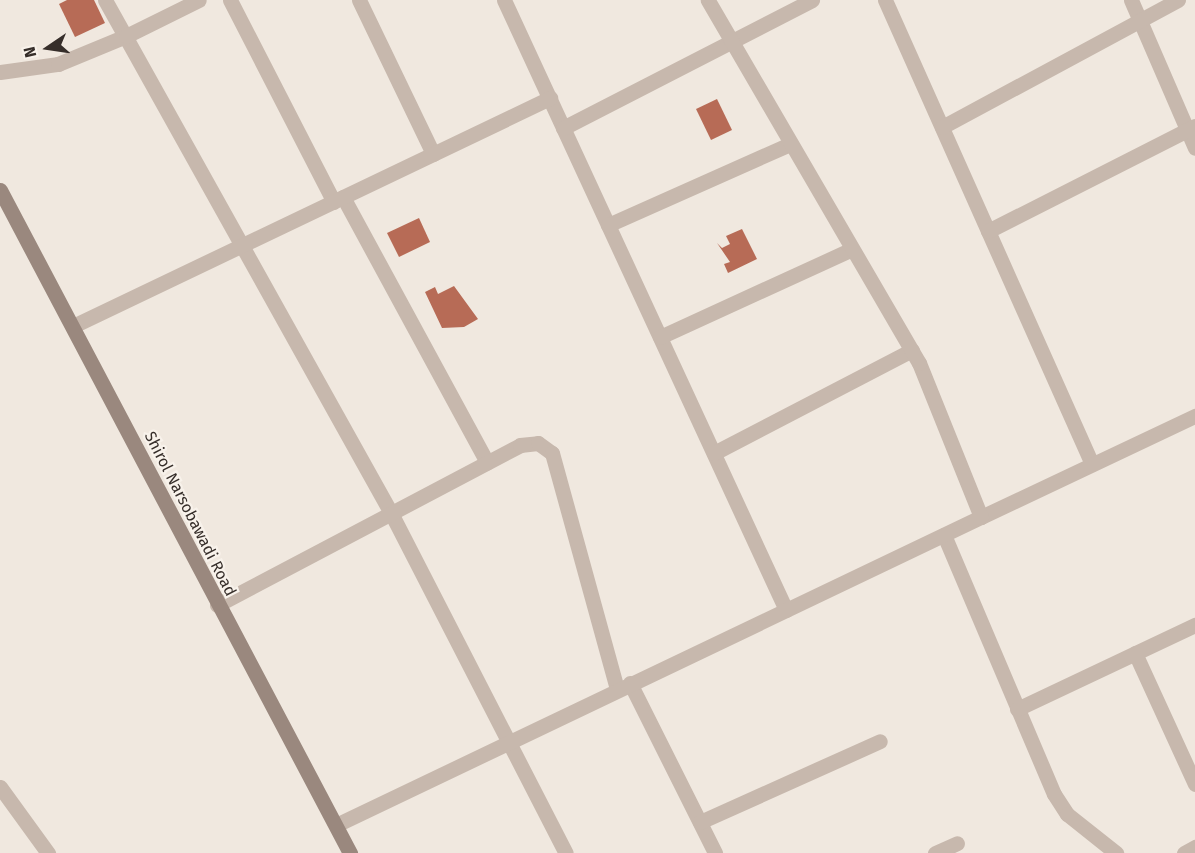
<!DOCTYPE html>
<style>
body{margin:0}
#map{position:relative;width:1195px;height:853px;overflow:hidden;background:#f0e8df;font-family:"Fira Sans",sans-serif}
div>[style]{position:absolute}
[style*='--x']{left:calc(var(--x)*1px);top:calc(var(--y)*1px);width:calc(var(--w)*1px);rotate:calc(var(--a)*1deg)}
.building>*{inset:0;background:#b76b56}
.minor>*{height:15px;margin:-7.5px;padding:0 7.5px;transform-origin:7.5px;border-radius:7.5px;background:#c7b8ad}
.secondary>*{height:15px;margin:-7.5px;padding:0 7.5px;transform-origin:7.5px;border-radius:7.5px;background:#9a887e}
span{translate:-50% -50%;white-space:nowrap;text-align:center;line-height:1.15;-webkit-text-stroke:4.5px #f8f2eb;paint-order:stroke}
.street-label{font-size:16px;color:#362e2a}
.north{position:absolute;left:18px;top:18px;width:60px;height:60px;-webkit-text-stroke:4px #f8f2eb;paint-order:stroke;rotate:257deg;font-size:16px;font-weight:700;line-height:24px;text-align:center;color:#362e2a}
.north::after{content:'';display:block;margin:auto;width:21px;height:27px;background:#362e2a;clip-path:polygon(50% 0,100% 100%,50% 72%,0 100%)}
</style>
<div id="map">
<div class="building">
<div style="clip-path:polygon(67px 0,94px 0,105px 23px,75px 37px,59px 4px)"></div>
<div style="clip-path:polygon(717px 99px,732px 130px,711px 140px,696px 109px)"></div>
<div style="clip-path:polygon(419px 218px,430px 242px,399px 257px,387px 233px)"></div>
<div style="clip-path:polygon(742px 229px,757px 259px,728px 273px,724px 264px,730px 262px,717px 243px,722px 248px,730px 244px,726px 236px)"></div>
<div style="clip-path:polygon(454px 286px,478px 319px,464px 327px,442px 328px,425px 292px,435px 287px,438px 294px)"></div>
</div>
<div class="minor">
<div style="--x:105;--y:0;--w:587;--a:60.86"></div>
<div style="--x:391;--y:513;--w:382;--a:62.8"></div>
<div style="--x:230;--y:0;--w:227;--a:62.8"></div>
<div style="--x:359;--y:0;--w:171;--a:64.3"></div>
<div style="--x:504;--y:0;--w:672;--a:65.19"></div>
<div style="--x:885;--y:0;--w:508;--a:65.96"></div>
<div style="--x:1131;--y:0;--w:161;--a:66.6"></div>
<div style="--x:0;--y:72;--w:59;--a:-7.9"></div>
<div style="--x:58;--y:64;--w:74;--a:-22.4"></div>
<div style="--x:126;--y:36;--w:81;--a:-26.3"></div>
<div style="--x:942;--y:127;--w:268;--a:-28.3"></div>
<div style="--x:563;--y:128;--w:280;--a:-27.2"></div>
<div style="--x:343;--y:197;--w:302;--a:61.5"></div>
<div style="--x:608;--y:225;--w:199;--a:-24"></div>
<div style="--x:988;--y:231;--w:232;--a:-26.9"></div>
<div style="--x:73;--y:326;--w:529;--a:-25.55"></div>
<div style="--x:660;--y:337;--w:211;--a:-24.6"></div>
<div style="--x:714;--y:453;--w:223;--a:-27.5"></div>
<div style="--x:981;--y:517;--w:237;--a:-25.3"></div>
<div style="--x:944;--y:535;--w:281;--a:67"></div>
<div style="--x:1054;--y:794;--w:24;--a:57"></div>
<div style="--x:1067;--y:814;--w:63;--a:38.5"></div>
<div style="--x:217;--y:605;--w:343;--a:-27.8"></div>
<div style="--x:520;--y:445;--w:18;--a:-6"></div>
<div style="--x:538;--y:443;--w:17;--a:36"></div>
<div style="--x:552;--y:453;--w:245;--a:74.6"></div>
<div style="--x:1135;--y:653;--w:144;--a:65.4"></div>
<div style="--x:630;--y:683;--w:190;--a:63.4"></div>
<div style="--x:1017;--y:709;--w:197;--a:-25.3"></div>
<div style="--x:0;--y:787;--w:82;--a:54"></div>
<div style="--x:700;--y:822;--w:197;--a:-24.2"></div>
<div style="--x:336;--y:825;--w:715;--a:-25.53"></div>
<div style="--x:981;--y:517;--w:166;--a:-111.9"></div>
<div style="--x:919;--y:363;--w:420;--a:-120.2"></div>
<div style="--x:935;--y:853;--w:24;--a:-24"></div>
<div style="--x:1184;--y:853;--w:13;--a:-29"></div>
</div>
<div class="secondary">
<div style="--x:0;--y:190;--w:750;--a:62.17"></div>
</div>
<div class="street-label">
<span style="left:190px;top:514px;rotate:63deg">Shirol Narsobawadi Road</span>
</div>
<div class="north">N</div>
</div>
